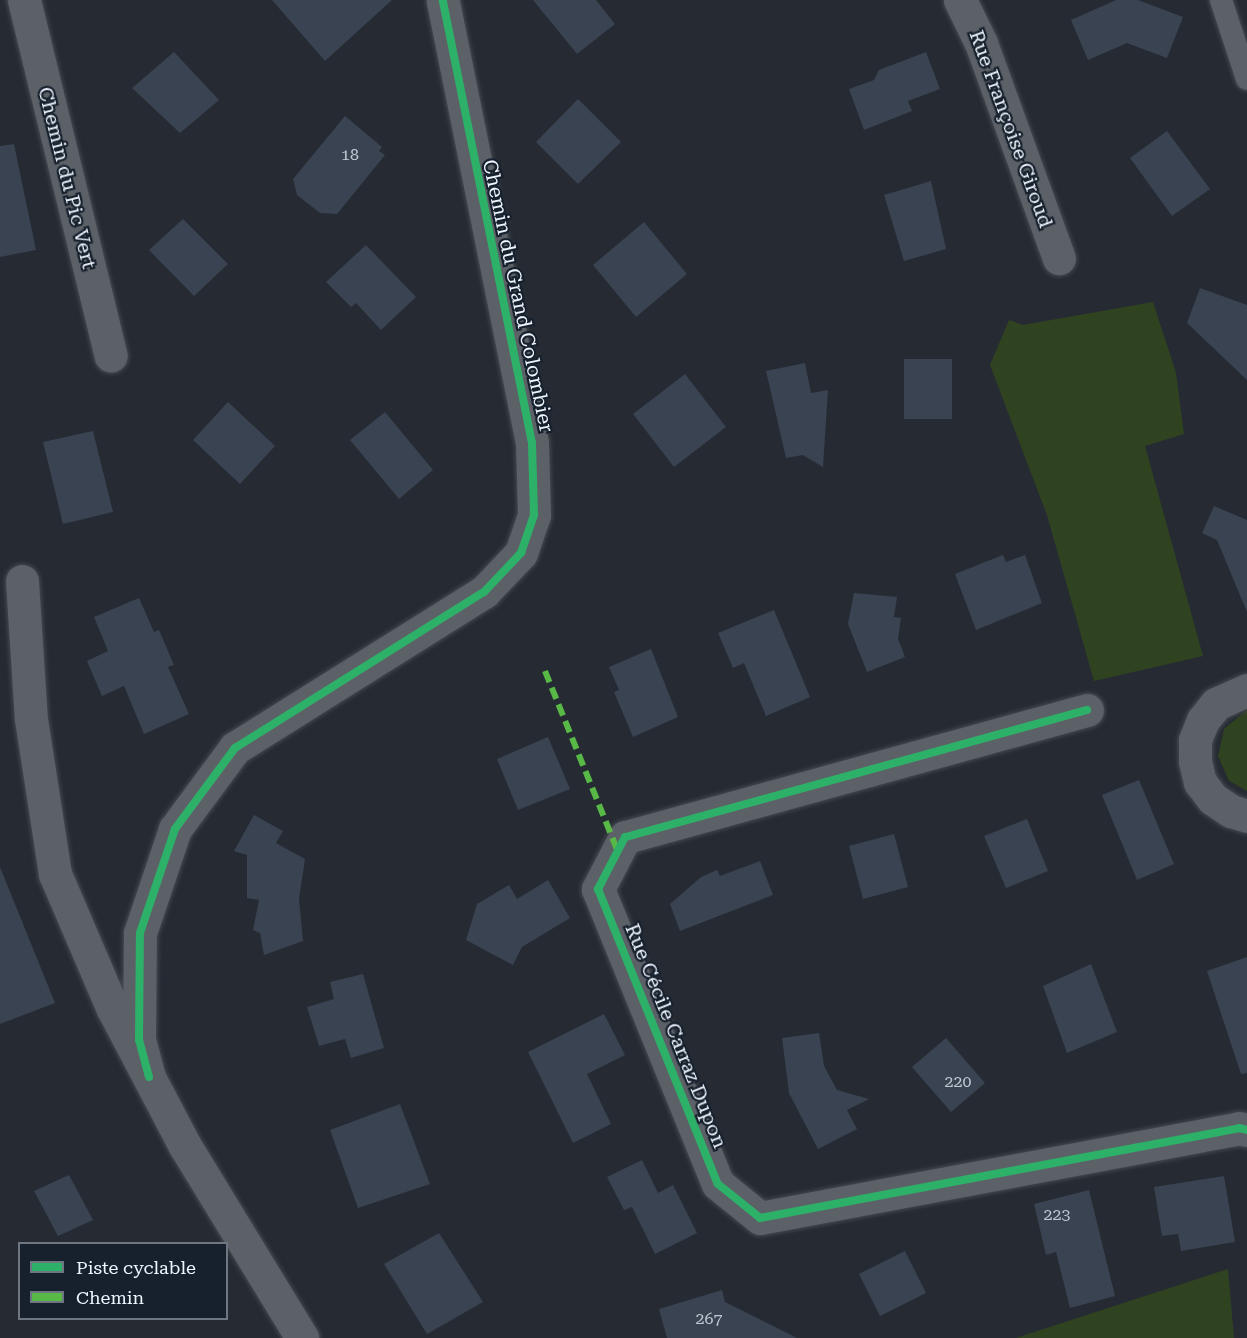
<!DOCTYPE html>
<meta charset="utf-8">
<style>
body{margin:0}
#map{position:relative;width:1247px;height:1338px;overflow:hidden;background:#262b33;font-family:"Roboto Serif",serif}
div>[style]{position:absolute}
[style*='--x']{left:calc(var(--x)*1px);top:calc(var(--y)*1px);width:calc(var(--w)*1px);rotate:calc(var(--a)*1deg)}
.green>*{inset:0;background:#304320}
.building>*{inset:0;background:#394351}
.roads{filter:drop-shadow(0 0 2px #444950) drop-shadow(0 0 2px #444950)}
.lane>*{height:22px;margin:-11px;padding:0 11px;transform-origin:11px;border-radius:11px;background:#5c6167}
.street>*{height:33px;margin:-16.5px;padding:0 16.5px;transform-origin:16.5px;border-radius:16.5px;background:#5c6167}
.quiet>*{height:6px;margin-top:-3px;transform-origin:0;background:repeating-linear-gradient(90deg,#58b947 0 12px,transparent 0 18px)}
.cycleway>*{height:8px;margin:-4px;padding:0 4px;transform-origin:4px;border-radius:4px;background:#2db169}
span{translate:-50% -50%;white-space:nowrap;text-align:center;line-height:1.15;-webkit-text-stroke:4.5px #17212e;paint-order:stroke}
.number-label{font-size:16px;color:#c1c8d3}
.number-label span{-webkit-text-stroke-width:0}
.street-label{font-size:20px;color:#eef5fe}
.legend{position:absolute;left:18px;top:1242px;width:210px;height:78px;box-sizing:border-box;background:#17212e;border:2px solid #6d7681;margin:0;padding:8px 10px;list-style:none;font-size:18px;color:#eef5fe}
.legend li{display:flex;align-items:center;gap:12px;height:30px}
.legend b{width:30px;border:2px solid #6d7681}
</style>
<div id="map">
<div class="green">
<div style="clip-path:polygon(1153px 302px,1176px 373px,1184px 434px,1145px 446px,1203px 656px,1094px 681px,1047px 515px,990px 365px,1009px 320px,1023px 325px)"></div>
<div style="clip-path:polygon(1247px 710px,1247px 791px,1229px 781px,1218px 756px,1224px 729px)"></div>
<div style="clip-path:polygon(1228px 1269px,1234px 1338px,1016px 1338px)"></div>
</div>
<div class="building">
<div style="clip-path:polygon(272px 0,392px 0,325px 61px)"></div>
<div style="clip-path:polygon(533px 0,596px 0,615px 24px,577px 54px)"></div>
<div style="clip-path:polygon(1116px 0,1138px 0,1183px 17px,1167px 58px,1127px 43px,1088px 60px,1071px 20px)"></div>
<div style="clip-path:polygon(174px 52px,219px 100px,180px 133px,132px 88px)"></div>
<div style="clip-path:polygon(926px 52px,940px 89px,908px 101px,912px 111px,864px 130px,849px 89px,874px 80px,879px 70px)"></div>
<div style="clip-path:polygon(578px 99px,621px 142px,578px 184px,536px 142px)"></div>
<div style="clip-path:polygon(345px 116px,382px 147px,379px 151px,385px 155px,337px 214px,320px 213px,297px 195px,293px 179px)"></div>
<div style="clip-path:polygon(1167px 131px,1210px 189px,1172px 216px,1130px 158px)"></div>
<div style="clip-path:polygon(14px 144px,36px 250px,0 257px,0 146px)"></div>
<div style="clip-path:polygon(931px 181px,946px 249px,904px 261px,884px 195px)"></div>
<div style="clip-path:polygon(183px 219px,228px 264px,194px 296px,149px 250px)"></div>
<div style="clip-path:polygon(644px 222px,687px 274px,636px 317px,593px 265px)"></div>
<div style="clip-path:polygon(366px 245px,416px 297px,381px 330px,356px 303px,351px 307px,326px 282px)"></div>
<div style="clip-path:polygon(1200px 288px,1247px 305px,1247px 380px,1187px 323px)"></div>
<div style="clip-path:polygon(904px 359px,952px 359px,952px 419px,904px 419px)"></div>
<div style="clip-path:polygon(805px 363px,811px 393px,828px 390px,823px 467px,803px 455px,786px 458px,766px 371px)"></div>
<div style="clip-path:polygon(685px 374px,726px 427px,674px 467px,633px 414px)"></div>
<div style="clip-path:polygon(228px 402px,275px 446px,240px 484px,193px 440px)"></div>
<div style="clip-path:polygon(385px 412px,433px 470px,399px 499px,350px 440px)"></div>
<div style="clip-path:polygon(93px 431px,113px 512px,63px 524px,43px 442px)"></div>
<div style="clip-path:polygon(1214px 506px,1247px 520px,1247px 612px,1217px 540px,1202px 533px)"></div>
<div style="clip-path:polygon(1003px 555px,1006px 562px,1025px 555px,1042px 603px,976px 630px,955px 574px)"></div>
<div style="clip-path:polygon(854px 593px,897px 597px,894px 617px,901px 618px,898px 639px,905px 657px,867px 672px,848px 624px)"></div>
<div style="clip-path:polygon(139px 598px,154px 632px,159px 630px,174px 665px,168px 667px,189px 714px,144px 734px,124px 686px,102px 696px,87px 661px,108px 651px,94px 617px)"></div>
<div style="clip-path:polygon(774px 610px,810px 697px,766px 716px,744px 663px,733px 668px,718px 633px)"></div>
<div style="clip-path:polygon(651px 649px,678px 717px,633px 737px,614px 692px,619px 690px,609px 667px)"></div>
<div style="clip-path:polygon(548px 737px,570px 789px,518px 810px,497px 759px)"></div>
<div style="clip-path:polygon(1139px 780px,1174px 864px,1137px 880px,1102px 795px)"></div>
<div style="clip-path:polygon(254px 815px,283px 831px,276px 843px,305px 859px,299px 899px,303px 941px,264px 955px,260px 933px,253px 930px,259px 900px,247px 898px,247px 855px,234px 851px)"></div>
<div style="clip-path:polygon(1027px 819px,1048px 871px,1006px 888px,984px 836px)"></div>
<div style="clip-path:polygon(894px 834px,908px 887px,863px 899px,849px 846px)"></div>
<div style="clip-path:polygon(760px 861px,773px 895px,680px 931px,670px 904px,701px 877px,717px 870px,720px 876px)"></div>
<div style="clip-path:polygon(0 867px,55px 1003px,0 1024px)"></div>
<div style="clip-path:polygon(548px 880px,570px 918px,522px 947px,513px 965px,466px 940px,477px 904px,509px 885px,517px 899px)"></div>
<div style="clip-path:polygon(1247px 957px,1247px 1073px,1241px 1074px,1207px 971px)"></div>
<div style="clip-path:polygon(1091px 964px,1117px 1032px,1067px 1053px,1043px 986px)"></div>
<div style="clip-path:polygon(363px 974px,384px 1048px,351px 1058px,345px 1039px,319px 1046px,307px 1007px,334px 999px,330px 982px)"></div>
<div style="clip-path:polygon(604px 1014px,625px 1055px,587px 1074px,611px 1124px,573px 1143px,528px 1052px)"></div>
<div style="clip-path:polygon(819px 1033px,824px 1066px,837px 1090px,869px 1099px,847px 1110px,857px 1129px,818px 1149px,789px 1093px,782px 1038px)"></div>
<div style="clip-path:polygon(946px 1038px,985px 1083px,951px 1112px,912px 1067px)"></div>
<div style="clip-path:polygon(400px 1104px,430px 1184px,358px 1208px,330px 1130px)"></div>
<div style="clip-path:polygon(642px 1160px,658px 1193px,673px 1185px,697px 1233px,655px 1254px,632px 1207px,624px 1210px,607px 1177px)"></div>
<div style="clip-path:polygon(69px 1175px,93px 1220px,58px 1236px,34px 1191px)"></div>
<div style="clip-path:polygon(1224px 1176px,1235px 1242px,1181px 1251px,1178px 1234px,1162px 1236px,1154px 1187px)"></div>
<div style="clip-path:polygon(1089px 1190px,1115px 1296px,1070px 1308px,1056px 1252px,1046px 1255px,1034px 1204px)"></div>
<div style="clip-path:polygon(439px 1233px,483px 1302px,427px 1334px,384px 1264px)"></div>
<div style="clip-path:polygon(905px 1251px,926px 1293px,880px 1316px,859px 1274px)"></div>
<div style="clip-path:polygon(722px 1290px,725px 1302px,797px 1338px,667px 1338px,659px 1309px)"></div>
</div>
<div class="roads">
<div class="lane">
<div style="--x:1221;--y:0;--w:83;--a:71.8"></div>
</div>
<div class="street">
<div style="--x:24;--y:0;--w:366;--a:76.3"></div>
<div style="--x:960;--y:0;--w:48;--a:64"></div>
<div style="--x:981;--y:43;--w:229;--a:70.1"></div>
<div style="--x:22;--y:581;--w:138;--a:86.3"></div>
<div style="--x:31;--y:719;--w:157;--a:81.2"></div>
<div style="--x:55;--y:874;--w:145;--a:66.8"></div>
<div style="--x:112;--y:1007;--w:157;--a:62.3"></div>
<div style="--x:185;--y:1146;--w:225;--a:58.6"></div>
<div style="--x:1247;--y:690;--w:34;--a:156"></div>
<div style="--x:1216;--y:704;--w:21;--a:129"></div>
<div style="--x:1203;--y:720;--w:22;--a:112"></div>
<div style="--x:1195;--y:740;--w:21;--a:90"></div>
<div style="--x:1195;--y:761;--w:22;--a:77"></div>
<div style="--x:1200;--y:782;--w:21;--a:53"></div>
<div style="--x:1213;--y:799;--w:22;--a:34"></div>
<div style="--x:1231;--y:811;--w:17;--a:17"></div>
<div style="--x:1087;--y:710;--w:479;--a:164.6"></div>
<div style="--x:625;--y:837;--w:59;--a:117.4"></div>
<div style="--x:598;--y:889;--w:318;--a:67.9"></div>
<div style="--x:718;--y:1184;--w:54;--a:39"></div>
<div style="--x:760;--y:1218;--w:487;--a:-10.6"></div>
<div style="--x:1239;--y:1128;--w:8;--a:14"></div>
<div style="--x:149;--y:1077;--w:38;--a:-105"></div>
<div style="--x:139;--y:1040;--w:107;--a:-89.5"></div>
<div style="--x:140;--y:933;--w:110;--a:-71.4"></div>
<div style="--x:175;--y:829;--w:101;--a:-53.5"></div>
<div style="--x:235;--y:748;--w:294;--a:-32.1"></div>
<div style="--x:484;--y:592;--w:54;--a:-46.5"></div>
<div style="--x:521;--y:553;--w:40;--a:-71.1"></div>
<div style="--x:534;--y:515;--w:72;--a:-91.6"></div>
<div style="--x:532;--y:443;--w:452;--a:-101.4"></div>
</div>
</div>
<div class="quiet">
<div style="--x:545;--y:671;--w:195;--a:68"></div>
</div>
<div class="cycleway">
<div style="--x:1087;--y:710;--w:479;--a:164.6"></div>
<div style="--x:625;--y:837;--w:59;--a:117.4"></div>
<div style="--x:598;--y:889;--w:318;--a:67.9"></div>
<div style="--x:718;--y:1184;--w:54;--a:39"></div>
<div style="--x:760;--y:1218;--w:487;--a:-10.6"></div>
<div style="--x:1239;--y:1128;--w:8;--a:14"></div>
<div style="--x:149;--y:1077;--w:38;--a:-105"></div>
<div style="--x:139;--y:1040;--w:107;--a:-89.5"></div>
<div style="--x:140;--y:933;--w:110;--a:-71.4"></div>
<div style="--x:175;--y:829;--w:101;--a:-53.5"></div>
<div style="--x:235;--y:748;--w:294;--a:-32.1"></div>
<div style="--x:484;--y:592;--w:54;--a:-46.5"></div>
<div style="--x:521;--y:553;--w:40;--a:-71.1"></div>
<div style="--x:534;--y:515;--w:72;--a:-91.6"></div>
<div style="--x:532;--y:443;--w:452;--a:-101.4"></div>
</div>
<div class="number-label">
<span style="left:350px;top:155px">18</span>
<span style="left:958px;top:1082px">220</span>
<span style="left:1057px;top:1215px">223</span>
<span style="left:709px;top:1319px">267</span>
</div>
<div class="street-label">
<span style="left:1011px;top:129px;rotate:70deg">Rue Françoise Giroud</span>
<span style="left:67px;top:178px;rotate:76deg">Chemin du Pic Vert</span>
<span style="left:518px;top:296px;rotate:78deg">Chemin du Grand Colombier</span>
<span style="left:676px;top:1036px;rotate:68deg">Rue Cécile Carraz Dupon</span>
</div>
<ul class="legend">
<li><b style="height:8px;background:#2db169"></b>Piste cyclable</li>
<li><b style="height:8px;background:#58b947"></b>Chemin</li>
</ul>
</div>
